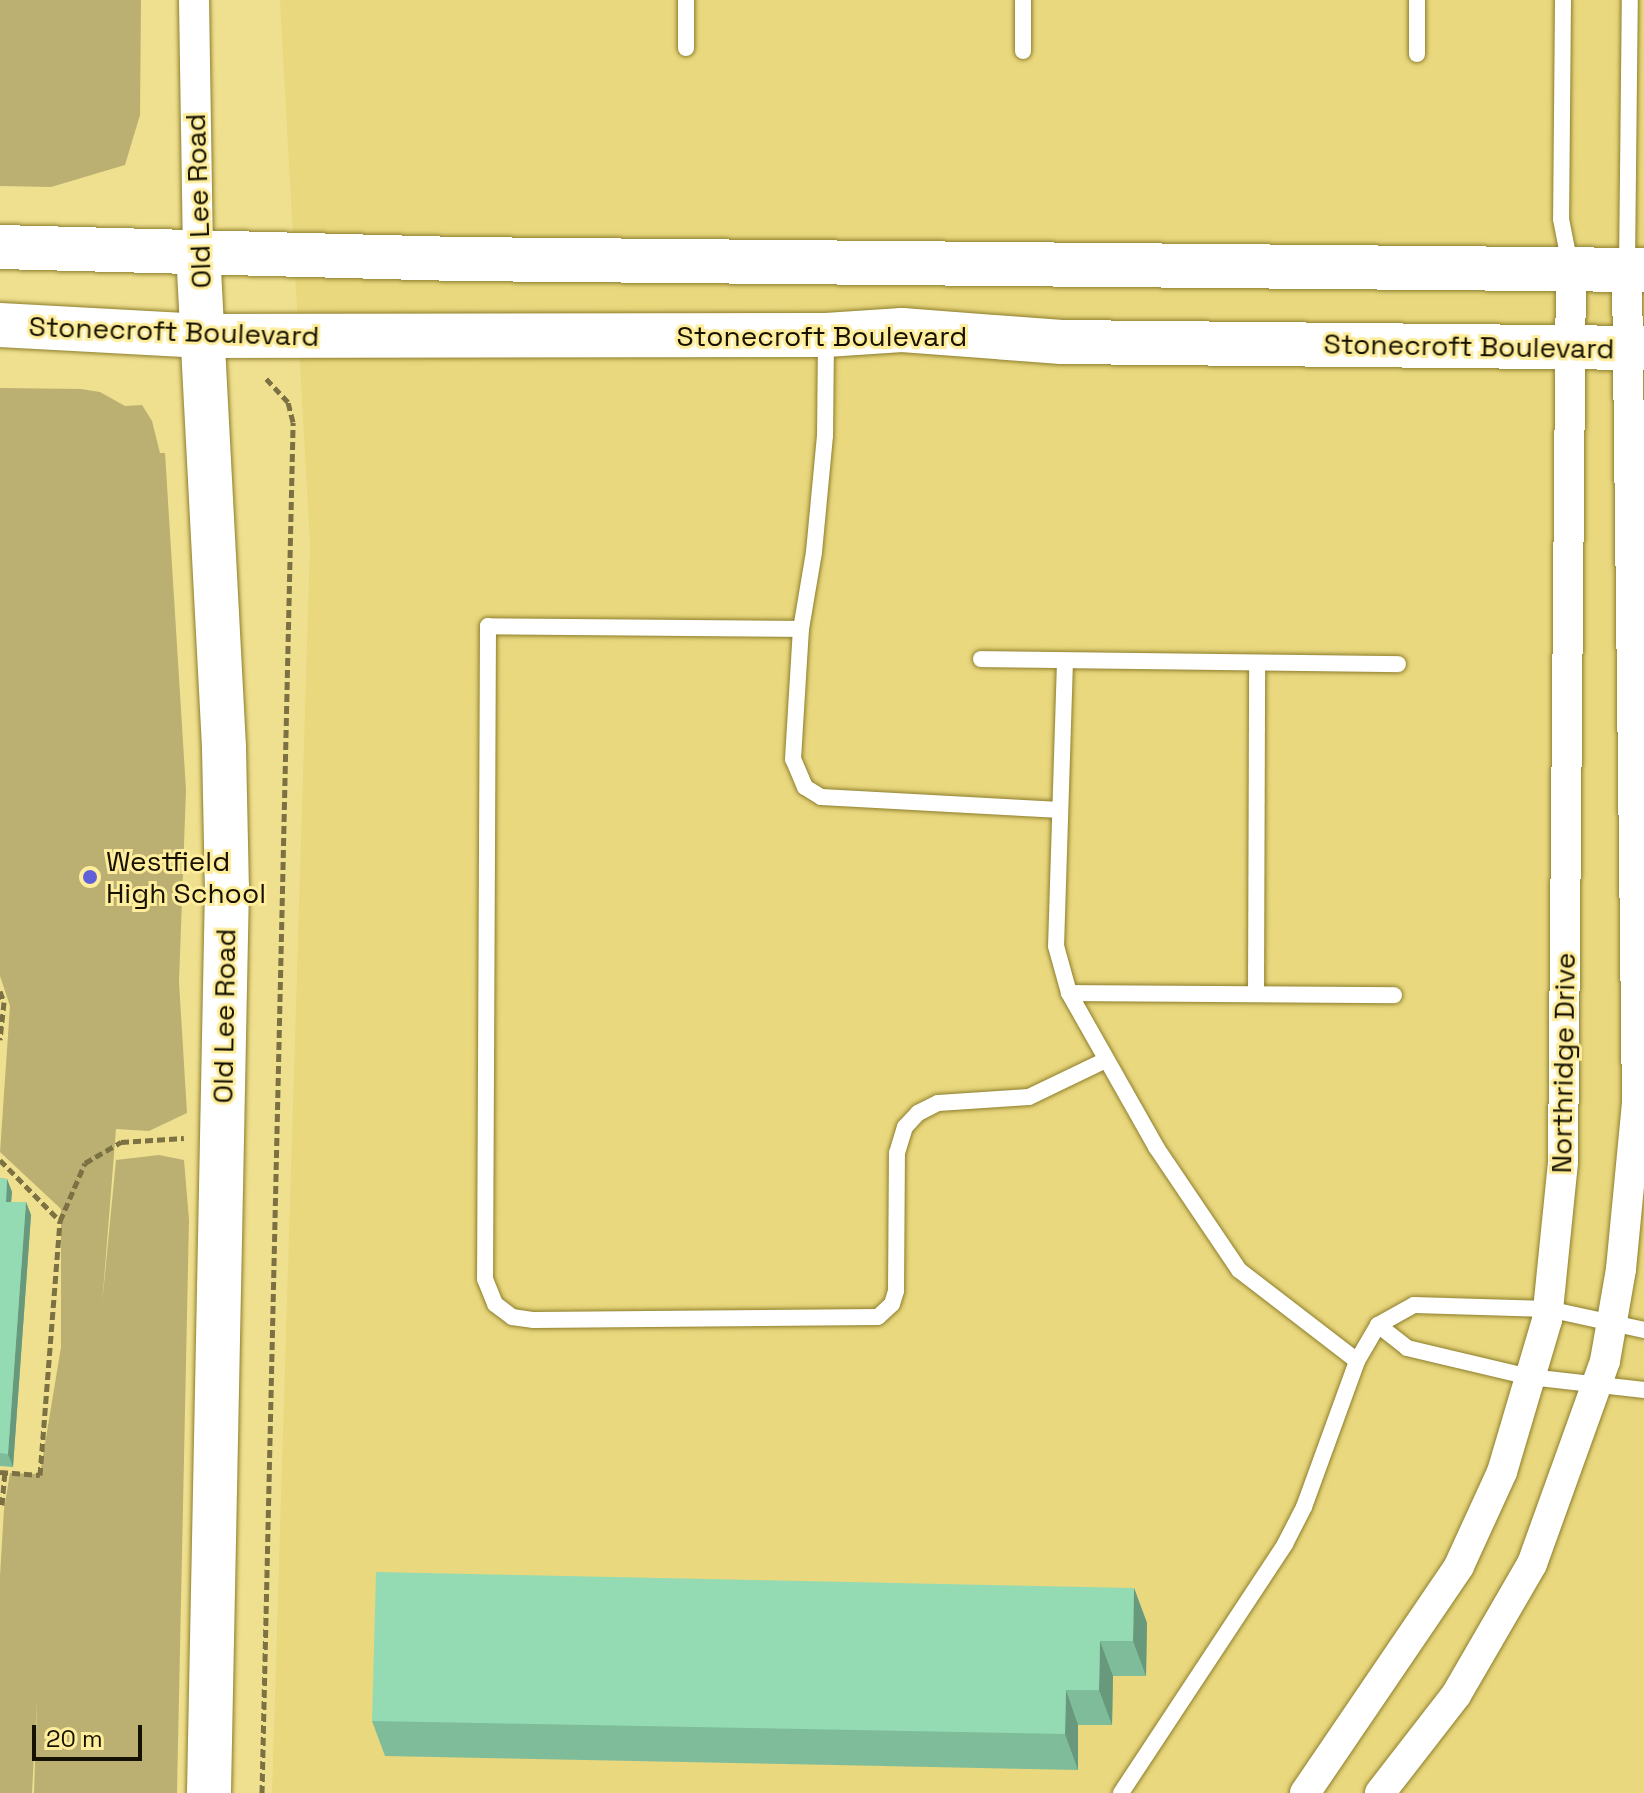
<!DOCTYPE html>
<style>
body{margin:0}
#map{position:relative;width:1644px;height:1793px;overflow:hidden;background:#efe08f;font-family:"Space Grotesk",sans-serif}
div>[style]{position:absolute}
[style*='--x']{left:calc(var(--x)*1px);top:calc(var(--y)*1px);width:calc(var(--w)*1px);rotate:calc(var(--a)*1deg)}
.built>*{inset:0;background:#e9d87e}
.green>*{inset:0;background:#bbb072}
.path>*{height:5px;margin-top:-2.5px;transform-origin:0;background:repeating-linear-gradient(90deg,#7b7142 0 8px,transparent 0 12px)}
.roads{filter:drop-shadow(0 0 2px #8d7e2c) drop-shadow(0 0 2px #8d7e2c)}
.lane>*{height:16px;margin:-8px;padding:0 8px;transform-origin:8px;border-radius:8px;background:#fff}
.street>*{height:30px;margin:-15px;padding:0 15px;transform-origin:15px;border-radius:15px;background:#fff}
.secondary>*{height:44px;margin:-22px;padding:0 22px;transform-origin:22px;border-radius:22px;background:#fff}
.wall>*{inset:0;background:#7fbc9a}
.shaded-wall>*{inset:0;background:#68997d}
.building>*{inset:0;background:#94dbb3}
.dots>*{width:22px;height:22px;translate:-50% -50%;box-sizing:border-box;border:4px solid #fded9c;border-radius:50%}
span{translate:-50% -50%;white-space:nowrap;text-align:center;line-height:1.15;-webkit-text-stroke:6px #fded9c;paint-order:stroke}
.street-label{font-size:28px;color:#171200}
.poi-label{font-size:28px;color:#171200}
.left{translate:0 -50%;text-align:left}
.scale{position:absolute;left:32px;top:1725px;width:110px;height:36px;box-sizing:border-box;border:4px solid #171200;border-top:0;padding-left:10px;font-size:24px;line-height:28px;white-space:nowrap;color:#171200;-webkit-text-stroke:6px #fded9c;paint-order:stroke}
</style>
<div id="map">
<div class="built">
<div style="clip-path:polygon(280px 0,1644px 0,1644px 1793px,272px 1793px,310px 545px)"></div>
</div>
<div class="green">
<div style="clip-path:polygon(0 0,141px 0,140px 115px,125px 165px,51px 187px,0 186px)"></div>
<div style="clip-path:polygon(0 388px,81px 389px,100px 392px,125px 406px,142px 405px,152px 421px,160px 453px,165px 453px,186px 790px,179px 982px,187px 1113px,149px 1131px,116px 1129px,102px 1305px,116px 1160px,159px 1155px,184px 1160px,189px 1220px,177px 1793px,34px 1793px,37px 1700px,32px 1793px,0 1793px,0 1576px,4px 1509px,10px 1473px,40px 1474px,61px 1347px,61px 1209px,0 1152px,10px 1006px,0 976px)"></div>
</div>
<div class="path">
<div style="--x:0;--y:991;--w:12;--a:70"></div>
<div style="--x:4;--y:1002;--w:38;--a:96"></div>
<div style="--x:0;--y:1160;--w:86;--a:45.5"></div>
<div style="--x:0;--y:1472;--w:40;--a:4.3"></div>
<div style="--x:40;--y:1475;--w:255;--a:-85.5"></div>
<div style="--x:60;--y:1221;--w:63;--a:-66.7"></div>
<div style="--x:85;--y:1163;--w:42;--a:-30.3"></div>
<div style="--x:121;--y:1142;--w:63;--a:-3.6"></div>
<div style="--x:2;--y:1505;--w:32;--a:-85"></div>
<div style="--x:262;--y:1793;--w:1371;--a:-88.7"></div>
<div style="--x:293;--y:422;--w:21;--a:-104"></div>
<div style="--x:288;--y:402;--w:34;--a:-133"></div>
</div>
<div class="roads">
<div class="lane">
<div style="--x:1023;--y:0;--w:51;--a:90"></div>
<div style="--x:1563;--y:0;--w:219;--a:90.5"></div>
<div style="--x:1561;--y:219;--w:47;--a:78.9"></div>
<div style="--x:686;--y:48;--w:48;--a:-90"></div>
<div style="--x:1417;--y:54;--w:54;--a:-90"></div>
<div style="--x:1627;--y:268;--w:268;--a:-89.4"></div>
<div style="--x:801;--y:629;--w:78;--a:-80.4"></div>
<div style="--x:814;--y:552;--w:117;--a:-84.6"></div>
<div style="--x:825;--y:436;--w:100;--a:-89.4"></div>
<div style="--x:981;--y:659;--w:417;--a:0.7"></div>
<div style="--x:1065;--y:661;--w:285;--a:91.8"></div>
<div style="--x:1056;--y:946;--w:49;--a:74.5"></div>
<div style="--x:1069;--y:993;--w:177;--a:60.5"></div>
<div style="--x:1156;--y:1147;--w:148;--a:56"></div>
<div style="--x:1239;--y:1270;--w:149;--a:37.6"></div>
<div style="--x:1060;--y:810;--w:239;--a:-176.9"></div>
<div style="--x:821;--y:797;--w:19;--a:-148"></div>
<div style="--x:805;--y:787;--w:30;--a:-113"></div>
<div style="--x:793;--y:759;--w:130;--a:-86.5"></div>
<div style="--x:801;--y:629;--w:313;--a:-179.5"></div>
<div style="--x:488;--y:626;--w:653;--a:90.26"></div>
<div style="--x:485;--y:1279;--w:27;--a:68"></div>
<div style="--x:495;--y:1304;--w:21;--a:37"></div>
<div style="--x:512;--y:1317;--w:22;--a:8"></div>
<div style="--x:534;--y:1320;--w:344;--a:-0.5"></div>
<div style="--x:878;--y:1317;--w:19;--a:-43"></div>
<div style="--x:892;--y:1304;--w:14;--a:-73"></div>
<div style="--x:896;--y:1291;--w:138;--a:-89.6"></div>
<div style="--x:897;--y:1153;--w:27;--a:-73"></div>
<div style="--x:905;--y:1127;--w:19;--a:-47"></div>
<div style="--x:918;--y:1113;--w:22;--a:-27"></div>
<div style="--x:938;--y:1103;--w:91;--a:-3.8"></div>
<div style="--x:1029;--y:1097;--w:85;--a:-25.7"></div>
<div style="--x:1069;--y:993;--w:325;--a:0.4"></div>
<div style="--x:1256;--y:994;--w:331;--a:-89.8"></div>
<div style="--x:1378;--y:1325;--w:37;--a:38"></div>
<div style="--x:1407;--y:1348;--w:126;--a:13.3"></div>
<div style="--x:1530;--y:1377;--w:115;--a:6.5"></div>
<div style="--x:1121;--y:1793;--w:298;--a:-56.6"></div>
<div style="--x:1285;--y:1544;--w:42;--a:-62.8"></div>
<div style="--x:1304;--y:1507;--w:155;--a:-70"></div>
<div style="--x:1357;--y:1361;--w:42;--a:-59.7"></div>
<div style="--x:1378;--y:1325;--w:41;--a:-29.1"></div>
<div style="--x:1414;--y:1305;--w:134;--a:1.7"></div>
<div style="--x:1548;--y:1309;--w:98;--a:12.3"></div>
</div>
<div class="street">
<div style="--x:194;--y:0;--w:251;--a:89.1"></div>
<div style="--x:1305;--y:1793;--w:274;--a:-55.8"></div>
<div style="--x:1459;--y:1566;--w:103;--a:-65.4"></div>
<div style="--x:1502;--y:1472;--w:159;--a:-73.5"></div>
<div style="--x:1547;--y:1320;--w:159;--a:-84.2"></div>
<div style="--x:1563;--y:1162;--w:893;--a:-89.49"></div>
<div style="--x:1380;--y:1793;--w:124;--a:-52.2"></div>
<div style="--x:1456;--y:1695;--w:151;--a:-59.9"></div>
<div style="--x:1532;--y:1564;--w:216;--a:-70.2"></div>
<div style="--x:1605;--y:1361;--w:93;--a:-80.1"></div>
<div style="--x:1621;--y:1269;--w:166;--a:-84.5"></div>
<div style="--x:1637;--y:1104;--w:834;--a:-90.69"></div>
</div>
<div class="secondary">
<div style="--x:0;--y:247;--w:458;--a:1.5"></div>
<div style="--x:458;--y:259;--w:1186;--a:0.53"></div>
<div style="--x:198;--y:251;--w:498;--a:87"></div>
<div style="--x:224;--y:748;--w:139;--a:88.8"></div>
<div style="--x:227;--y:887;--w:906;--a:91.14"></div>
<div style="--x:0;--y:325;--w:203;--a:3.1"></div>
<div style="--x:203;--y:336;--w:623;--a:-0.09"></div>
<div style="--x:826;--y:335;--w:76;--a:-3.8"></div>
<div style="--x:902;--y:330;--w:160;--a:4.3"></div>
<div style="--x:1062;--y:342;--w:582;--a:0.59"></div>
</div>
</div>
<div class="wall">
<div style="clip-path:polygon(0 1178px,7px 1179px,12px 1192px,11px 1202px,26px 1202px,31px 1215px,13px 1467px,0 1466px)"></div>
<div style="clip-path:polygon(1134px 1588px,1147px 1623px,1146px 1676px,1113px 1676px,1112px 1725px,1078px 1725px,1078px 1770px,385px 1756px,372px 1721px)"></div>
</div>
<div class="shaded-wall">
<div style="clip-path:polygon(7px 1179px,12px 1192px,10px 1215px,6px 1202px)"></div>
<div style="clip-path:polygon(26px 1202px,31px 1215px,13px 1467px,8px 1454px)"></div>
<div style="clip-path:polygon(1134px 1588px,1147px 1623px,1146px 1676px,1133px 1641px)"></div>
<div style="clip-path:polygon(1100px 1641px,1113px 1676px,1112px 1725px,1099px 1690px)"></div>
<div style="clip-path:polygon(1066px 1690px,1078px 1725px,1078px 1770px,1065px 1734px)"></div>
</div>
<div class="building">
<div style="clip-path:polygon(0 1178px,7px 1179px,6px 1202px,26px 1202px,8px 1454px,0 1453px)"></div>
<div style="clip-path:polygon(376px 1572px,1134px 1588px,1133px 1641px,1100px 1641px,1099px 1690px,1066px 1690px,1065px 1734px,372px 1721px)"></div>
</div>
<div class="dots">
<div style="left:90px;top:877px;background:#6060d8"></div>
</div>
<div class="street-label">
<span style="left:198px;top:201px;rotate:-92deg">Old Lee Road</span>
<span style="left:174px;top:331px;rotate:2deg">Stonecroft Boulevard</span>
<span style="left:822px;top:336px">Stonecroft Boulevard</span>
<span style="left:1469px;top:346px;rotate:1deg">Stonecroft Boulevard</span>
<span style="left:224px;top:1016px;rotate:-89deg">Old Lee Road</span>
<span style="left:1563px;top:1063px;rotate:-89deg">Northridge Drive</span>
</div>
<div class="poi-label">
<span class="left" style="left:106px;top:877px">Westfield<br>High School</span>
</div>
<div class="scale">20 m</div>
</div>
